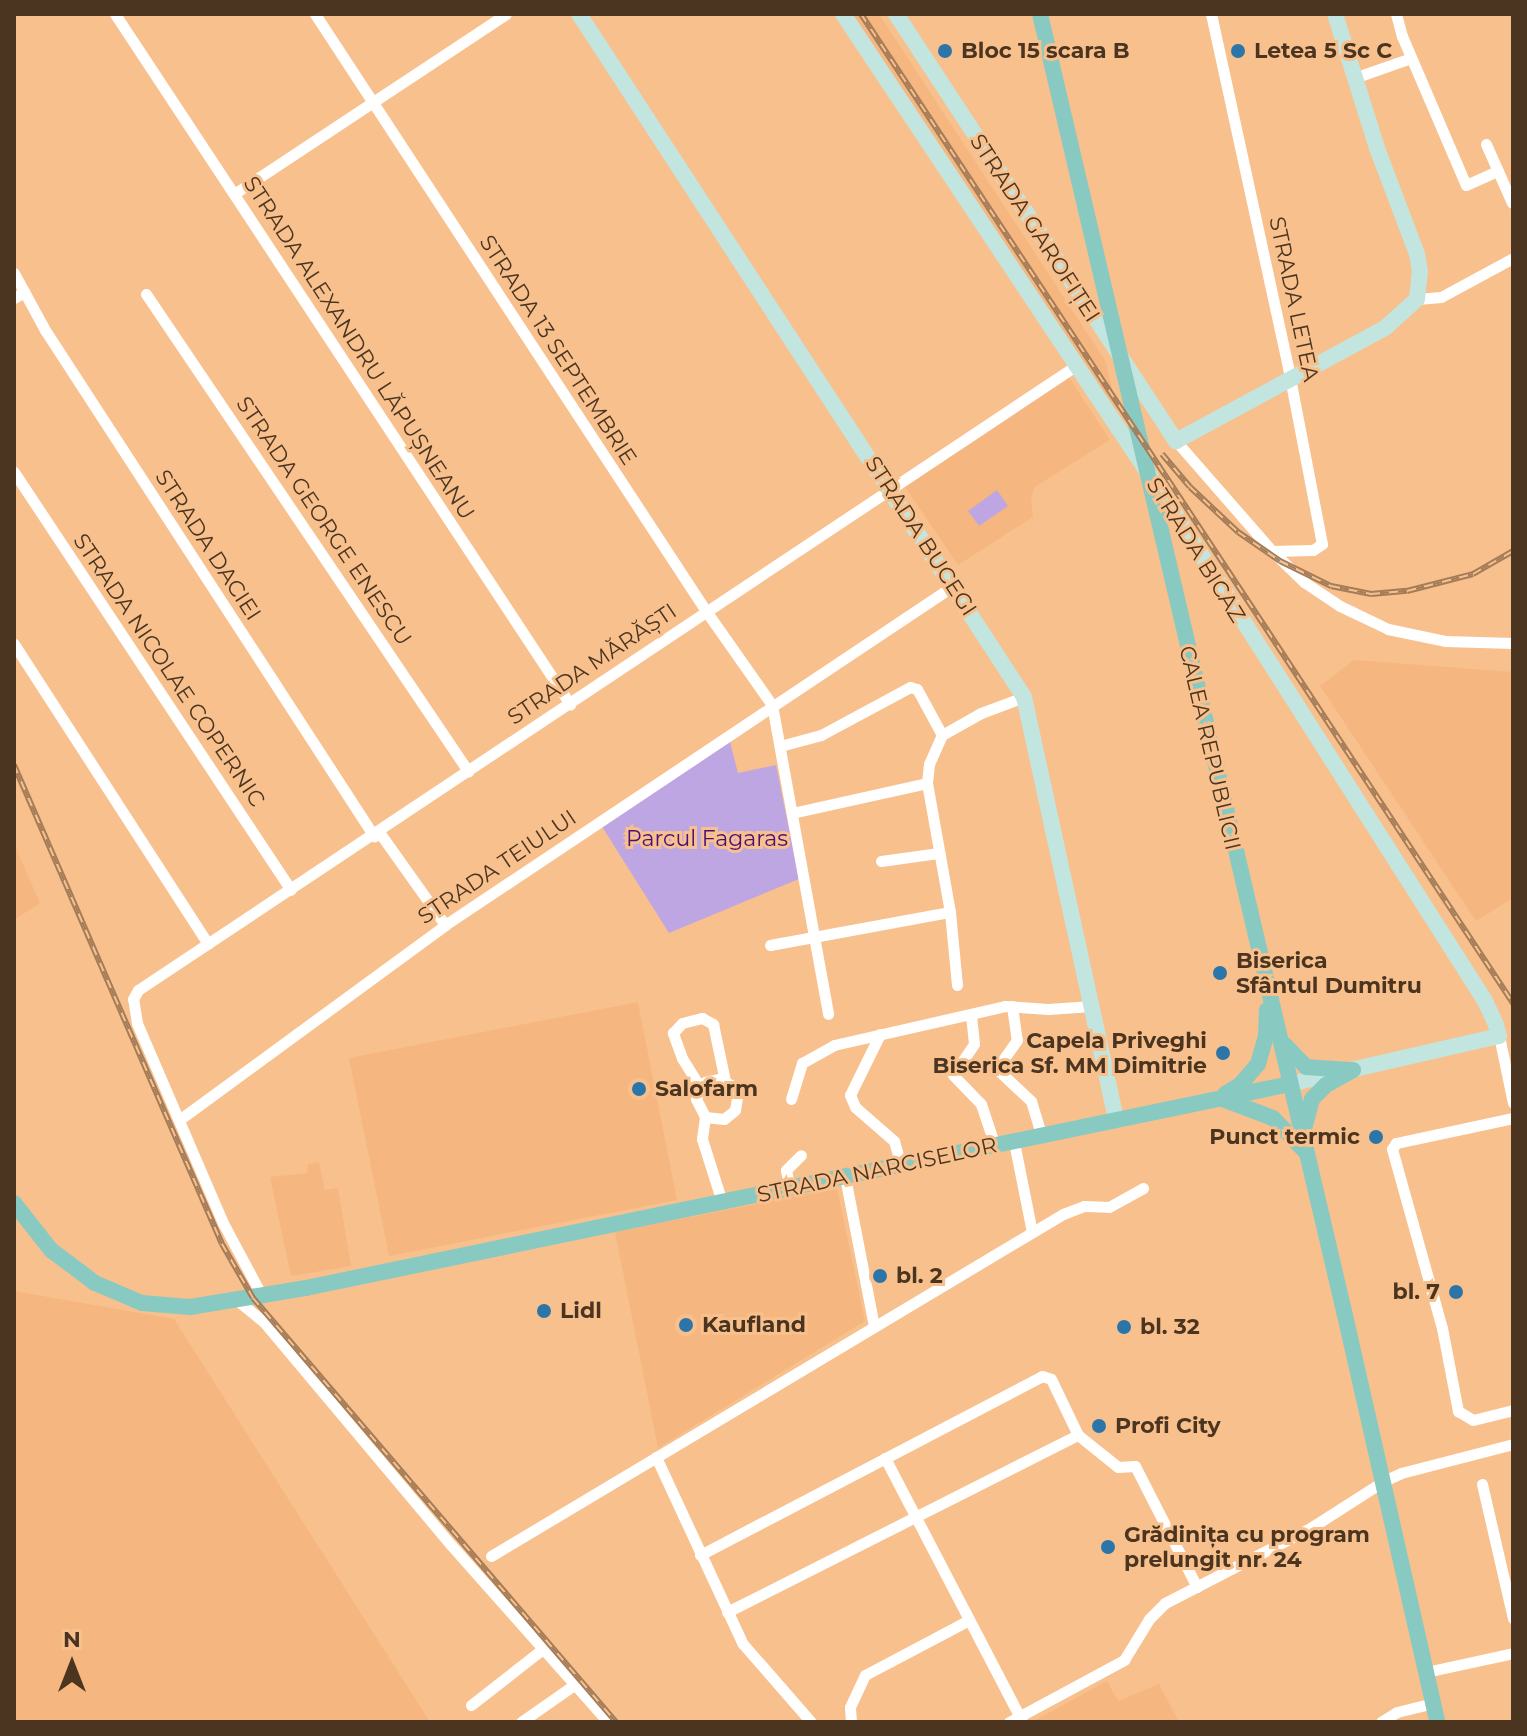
<!DOCTYPE html>
<meta charset="utf-8">
<style>
body{margin:0}
#map{position:relative;width:1527px;height:1736px;overflow:hidden;background:#f8c08d;font-family:Montserrat,sans-serif}
div>[style]{position:absolute}
[style*='--x']{left:calc(var(--x)*1px);top:calc(var(--y)*1px);width:calc(var(--w)*1px);rotate:calc(var(--a)*1deg)}
.built>*{inset:0;background:#f5b77f}
.green>*{inset:0;background:#bea6e2}
.street>*{height:11px;margin:-5.5px;padding:0 5.5px;transform-origin:5.5px;border-radius:5.5px;background:#fff}
.secondary>*{height:16px;margin:-8px;padding:0 8px;transform-origin:8px;border-radius:8px;background:#c3e5e0}
.primary>*{height:16px;margin:-8px;padding:0 8px;transform-origin:8px;border-radius:8px;background:#88cac2}
.rail>*{height:6px;margin-top:-3px;transform-origin:0;background:repeating-linear-gradient(90deg,#f8c08d 0 9px,#a47c58 0 18px);box-sizing:border-box;border-block:2px solid #a47c58}
.dots>*{width:22px;height:22px;translate:-50% -50%;box-sizing:border-box;border:4px solid #f8c08d;border-radius:50%}
span{translate:-50% -50%;white-space:nowrap;text-align:center;line-height:1.15;-webkit-text-stroke:6px #f8c08d;paint-order:stroke}
.poi-label{font-size:22px;color:#4b3520;font-weight:700}
.left{translate:0 -50%;text-align:left}
.right{translate:-100% -50%;text-align:right}
.street-label{font-size:22px;color:#4b3520}
.park-label{font-size:22px;color:#491178}
.frame{position:absolute;inset:0;border:16px solid #4b3520;pointer-events:none}
.north{position:absolute;left:32px;top:1624px;width:80px;height:80px;-webkit-text-stroke:6px #f8c08d;paint-order:stroke;rotate:0deg;font-size:22px;font-weight:700;line-height:32px;text-align:center;color:#4b3520}
.north::after{content:'';display:block;margin:auto;width:28px;height:36px;background:#4b3520;clip-path:polygon(50% 0,100% 100%,50% 72%,0 100%)}
</style>
<div id="map">
<div class="built">
<div style="clip-path:polygon(853px 14px,879px 14px,1106px 362px,1118px 416px)"></div>
<div style="clip-path:polygon(1069px 377px,1110px 440px,1035px 487px,1031px 497px,1033px 517px,958px 565px,905px 487px)"></div>
<div style="clip-path:polygon(1354px 660px,1513px 672px,1513px 898px,1476px 921px,1320px 686px)"></div>
<div style="clip-path:polygon(14px 844px,40px 903px,14px 920px)"></div>
<div style="clip-path:polygon(638px 1002px,677px 1200px,389px 1256px,349px 1058px)"></div>
<div style="clip-path:polygon(319px 1162px,325px 1190px,338px 1188px,351px 1266px,291px 1276px,270px 1177px,307px 1173px,308px 1164px)"></div>
<div style="clip-path:polygon(837px 1188px,865px 1321px,658px 1448px,615px 1232px)"></div>
<div style="clip-path:polygon(14px 1291px,174px 1319px,430px 1722px,14px 1722px)"></div>
<div style="clip-path:polygon(1107px 1681px,1118px 1701px,1159px 1684px,1179px 1722px,1032px 1722px)"></div>
</div>
<div class="green">
<div style="clip-path:polygon(997px 490px,1008px 506px,979px 526px,968px 511px)"></div>
<div style="clip-path:polygon(729px 738px,738px 773px,776px 765px,799px 879px,669px 933px,601px 825px)"></div>
</div>
<div class="street">
<div style="--x:115;--y:14;--w:827;--a:56.6"></div>
<div style="--x:315;--y:14;--w:714;--a:56.78"></div>
<div style="--x:706;--y:611;--w:115;--a:54.9"></div>
<div style="--x:772;--y:705;--w:314;--a:79.7"></div>
<div style="--x:1396;--y:14;--w:23;--a:75"></div>
<div style="--x:1402;--y:36;--w:162;--a:66.8"></div>
<div style="--x:1466;--y:185;--w:35;--a:-24"></div>
<div style="--x:1354;--y:78;--w:60;--a:-19.3"></div>
<div style="--x:1486;--y:144;--w:64;--a:66.2"></div>
<div style="--x:234;--y:194;--w:326;--a:-33.5"></div>
<div style="--x:14;--y:273;--w:65;--a:61.5"></div>
<div style="--x:45;--y:330;--w:604;--a:56.97"></div>
<div style="--x:146;--y:294;--w:576;--a:55.98"></div>
<div style="--x:14;--y:298;--w:12;--a:-31"></div>
<div style="--x:1417;--y:299;--w:24;--a:-5"></div>
<div style="--x:1441;--y:297;--w:82;--a:-28.4"></div>
<div style="--x:1176;--y:441;--w:146;--a:48.9"></div>
<div style="--x:1272;--y:551;--w:41;--a:-1.4"></div>
<div style="--x:1313;--y:550;--w:11;--a:-34"></div>
<div style="--x:1322;--y:544;--w:180;--a:-100.9"></div>
<div style="--x:1288;--y:367;--w:361;--a:-102.3"></div>
<div style="--x:14;--y:472;--w:501;--a:56.47"></div>
<div style="--x:1272;--y:551;--w:45;--a:44.1"></div>
<div style="--x:1304;--y:582;--w:43;--a:33.7"></div>
<div style="--x:1340;--y:606;--w:53;--a:25.6"></div>
<div style="--x:1388;--y:629;--w:58;--a:11.9"></div>
<div style="--x:1445;--y:641;--w:68;--a:1.7"></div>
<div style="--x:14;--y:644;--w:357;--a:57.1"></div>
<div style="--x:780;--y:746;--w:42;--a:-15"></div>
<div style="--x:821;--y:735;--w:101;--a:-28.3"></div>
<div style="--x:910;--y:687;--w:7;--a:16"></div>
<div style="--x:917;--y:689;--w:52;--a:61.5"></div>
<div style="--x:792;--y:813;--w:138;--a:-12.5"></div>
<div style="--x:379;--y:832;--w:114;--a:54.6"></div>
<div style="--x:881;--y:861;--w:59;--a:-7.9"></div>
<div style="--x:770;--y:945;--w:183;--a:-10.4"></div>
<div style="--x:957;--y:985;--w:73;--a:-95.5"></div>
<div style="--x:950;--y:912;--w:131;--a:-100.1"></div>
<div style="--x:927;--y:783;--w:19;--a:-84"></div>
<div style="--x:929;--y:764;--w:32;--a:-66"></div>
<div style="--x:942;--y:735;--w:45;--a:-29.4"></div>
<div style="--x:981;--y:713;--w:46;--a:-20.4"></div>
<div style="--x:1012;--y:1006;--w:34;--a:82"></div>
<div style="--x:1017;--y:1040;--w:32;--a:125"></div>
<div style="--x:999;--y:1066;--w:7;--a:74"></div>
<div style="--x:1001;--y:1073;--w:41;--a:43"></div>
<div style="--x:1031;--y:1101;--w:37;--a:73"></div>
<div style="--x:971;--y:1015;--w:29;--a:84"></div>
<div style="--x:974;--y:1044;--w:37;--a:124"></div>
<div style="--x:953;--y:1075;--w:40;--a:46"></div>
<div style="--x:981;--y:1104;--w:44;--a:71.6"></div>
<div style="--x:880;--y:1034;--w:68;--a:116.2"></div>
<div style="--x:850;--y:1095;--w:13;--a:67"></div>
<div style="--x:855;--y:1107;--w:52;--a:41.1"></div>
<div style="--x:894;--y:1141;--w:25;--a:74"></div>
<div style="--x:1499;--y:1036;--w:68;--a:78.2"></div>
<div style="--x:700;--y:1087;--w:34;--a:-122"></div>
<div style="--x:682;--y:1058;--w:27;--a:-110"></div>
<div style="--x:673;--y:1033;--w:13;--a:-48"></div>
<div style="--x:682;--y:1023;--w:21;--a:-14"></div>
<div style="--x:702;--y:1018;--w:13;--a:29"></div>
<div style="--x:713;--y:1024;--w:58;--a:78.1"></div>
<div style="--x:791;--y:1099;--w:38;--a:-73"></div>
<div style="--x:802;--y:1063;--w:37;--a:-29"></div>
<div style="--x:834;--y:1045;--w:175;--a:-12.8"></div>
<div style="--x:1005;--y:1006;--w:43;--a:4"></div>
<div style="--x:1048;--y:1009;--w:44;--a:-3.9"></div>
<div style="--x:705;--y:1117;--w:19;--a:6"></div>
<div style="--x:724;--y:1119;--w:14;--a:-39"></div>
<div style="--x:735;--y:1110;--w:13;--a:-81"></div>
<div style="--x:737;--y:1097;--w:13;--a:-117"></div>
<div style="--x:731;--y:1085;--w:13;--a:-153"></div>
<div style="--x:719;--y:1079;--w:14;--a:168"></div>
<div style="--x:705;--y:1082;--w:19;--a:118"></div>
<div style="--x:696;--y:1099;--w:20;--a:63"></div>
<div style="--x:705;--y:1117;--w:22;--a:98"></div>
<div style="--x:702;--y:1139;--w:66;--a:72.4"></div>
<div style="--x:1513;--y:1118;--w:120;--a:167.9"></div>
<div style="--x:1396;--y:1143;--w:7;--a:124"></div>
<div style="--x:1392;--y:1149;--w:186;--a:74.4"></div>
<div style="--x:1442;--y:1328;--w:85;--a:79.1"></div>
<div style="--x:1458;--y:1411;--w:17;--a:31"></div>
<div style="--x:1473;--y:1420;--w:41;--a:-14"></div>
<div style="--x:179;--y:1120;--w:330;--a:-36.2"></div>
<div style="--x:445;--y:925;--w:611;--a:-33.72"></div>
<div style="--x:1014;--y:1142;--w:92;--a:78.7"></div>
<div style="--x:845;--y:1177;--w:152;--a:79"></div>
<div style="--x:790;--y:1188;--w:18;--a:-103"></div>
<div style="--x:786;--y:1170;--w:21;--a:-45"></div>
<div style="--x:262;--y:1296;--w:83;--a:-118.1"></div>
<div style="--x:223;--y:1223;--w:218;--a:-113.3"></div>
<div style="--x:137;--y:1023;--w:24;--a:-99"></div>
<div style="--x:133;--y:999;--w:10;--a:-61"></div>
<div style="--x:138;--y:990;--w:1128;--a:-33.65"></div>
<div style="--x:238;--y:1301;--w:32;--a:39"></div>
<div style="--x:263;--y:1321;--w:292;--a:50"></div>
<div style="--x:451;--y:1545;--w:237;--a:48.4"></div>
<div style="--x:656;--y:1457;--w:206;--a:65.1"></div>
<div style="--x:743;--y:1644;--w:103;--a:48.9"></div>
<div style="--x:885;--y:1458;--w:297;--a:62.5"></div>
<div style="--x:1482;--y:1484;--w:138;--a:77"></div>
<div style="--x:700;--y:1555;--w:386;--a:-27.6"></div>
<div style="--x:1042;--y:1376;--w:9;--a:18"></div>
<div style="--x:1051;--y:1379;--w:62;--a:64.3"></div>
<div style="--x:1078;--y:1435;--w:51;--a:38.7"></div>
<div style="--x:1118;--y:1467;--w:17;--a:-3"></div>
<div style="--x:1135;--y:1466;--w:136;--a:62.9"></div>
<div style="--x:491;--y:1556;--w:666;--a:-30.88"></div>
<div style="--x:1063;--y:1214;--w:22;--a:-21"></div>
<div style="--x:1084;--y:1206;--w:25;--a:2"></div>
<div style="--x:1109;--y:1207;--w:39;--a:-29"></div>
<div style="--x:727;--y:1612;--w:393;--a:-26.8"></div>
<div style="--x:1426;--y:1672;--w:89;--a:-12.3"></div>
<div style="--x:471;--y:1705;--w:93;--a:-38"></div>
<div style="--x:521;--y:1722;--w:65;--a:-34.9"></div>
<div style="--x:851;--y:1722;--w:15;--a:-94"></div>
<div style="--x:850;--y:1707;--w:35;--a:-65"></div>
<div style="--x:865;--y:1675;--w:118;--a:-27.9"></div>
<div style="--x:1009;--y:1722;--w:131;--a:-28.3"></div>
<div style="--x:1124;--y:1660;--w:48;--a:-58.6"></div>
<div style="--x:1149;--y:1619;--w:23;--a:-45"></div>
<div style="--x:1165;--y:1603;--w:165;--a:-27.3"></div>
<div style="--x:1312;--y:1527;--w:85;--a:-32.6"></div>
<div style="--x:1384;--y:1481;--w:19;--a:-25"></div>
<div style="--x:1401;--y:1473;--w:116;--a:-14.5"></div>
<div style="--x:1381;--y:1722;--w:19;--a:-32"></div>
<div style="--x:1397;--y:1712;--w:36;--a:-14"></div>
</div>
<div class="secondary">
<div style="--x:579;--y:14;--w:815;--a:56.91"></div>
<div style="--x:1024;--y:697;--w:433;--a:77.7"></div>
<div style="--x:843;--y:14;--w:598;--a:56.39"></div>
<div style="--x:1174;--y:512;--w:580;--a:57.54"></div>
<div style="--x:1485;--y:1001;--w:26;--a:65"></div>
<div style="--x:1496;--y:1025;--w:11;--a:75"></div>
<div style="--x:1499;--y:1036;--w:214;--a:167.1"></div>
<div style="--x:896;--y:14;--w:511;--a:56.75"></div>
<div style="--x:1176;--y:441;--w:238;--a:-28.4"></div>
<div style="--x:1385;--y:328;--w:43;--a:-42.2"></div>
<div style="--x:1417;--y:299;--w:27;--a:-84"></div>
<div style="--x:1420;--y:272;--w:18;--a:-99"></div>
<div style="--x:1417;--y:254;--w:113;--a:-110.7"></div>
<div style="--x:1377;--y:148;--w:140;--a:-107.4"></div>
</div>
<div class="primary">
<div style="--x:1040;--y:14;--w:1332;--a:76.81"></div>
<div style="--x:1344;--y:1311;--w:421;--a:77.2"></div>
<div style="--x:1284;--y:1044;--w:32;--a:46"></div>
<div style="--x:1306;--y:1067;--w:44;--a:3.9"></div>
<div style="--x:1225;--y:1094;--w:19;--a:-32"></div>
<div style="--x:1241;--y:1084;--w:26;--a:-50"></div>
<div style="--x:1258;--y:1064;--w:29;--a:-74"></div>
<div style="--x:1266;--y:1036;--w:26;--a:-88"></div>
<div style="--x:1225;--y:1100;--w:51;--a:20.6"></div>
<div style="--x:1273;--y:1118;--w:45;--a:45.9"></div>
<div style="--x:1304;--y:1129;--w:31;--a:-75"></div>
<div style="--x:1312;--y:1099;--w:20;--a:-45"></div>
<div style="--x:1326;--y:1085;--w:31;--a:-29"></div>
<div style="--x:14;--y:1203;--w:60;--a:51.8"></div>
<div style="--x:51;--y:1250;--w:55;--a:36.9"></div>
<div style="--x:95;--y:1283;--w:51;--a:23.1"></div>
<div style="--x:142;--y:1303;--w:48;--a:4.8"></div>
<div style="--x:190;--y:1307;--w:118;--a:-9.3"></div>
<div style="--x:306;--y:1288;--w:1005;--a:-11.71"></div>
</div>
<div class="rail">
<div style="--x:861;--y:14;--w:1185;--a:56.61"></div>
<div style="--x:1162;--y:454;--w:43;--a:49.7"></div>
<div style="--x:1190;--y:487;--w:66;--a:43.2"></div>
<div style="--x:1238;--y:532;--w:51;--a:34.6"></div>
<div style="--x:1280;--y:561;--w:57;--a:26.1"></div>
<div style="--x:1331;--y:586;--w:41;--a:11.3"></div>
<div style="--x:1371;--y:594;--w:36;--a:-5"></div>
<div style="--x:1407;--y:591;--w:68;--a:-14.4"></div>
<div style="--x:1473;--y:574;--w:46;--a:-29.9"></div>
<div style="--x:14;--y:765;--w:522;--a:66.53"></div>
<div style="--x:222;--y:1244;--w:62;--a:60.1"></div>
<div style="--x:253;--y:1298;--w:558;--a:49.43"></div>
</div>
<div class="dots">
<div style="left:945px;top:51px;background:#2c75a9"></div>
<div style="left:1238px;top:51px;background:#2c75a9"></div>
<div style="left:1220px;top:973px;background:#2c75a9"></div>
<div style="left:1223px;top:1053px;background:#2c75a9"></div>
<div style="left:639px;top:1089px;background:#2c75a9"></div>
<div style="left:1376px;top:1137px;background:#2c75a9"></div>
<div style="left:880px;top:1276px;background:#2c75a9"></div>
<div style="left:1456px;top:1292px;background:#2c75a9"></div>
<div style="left:544px;top:1311px;background:#2c75a9"></div>
<div style="left:686px;top:1325px;background:#2c75a9"></div>
<div style="left:1124px;top:1327px;background:#2c75a9"></div>
<div style="left:1099px;top:1426px;background:#2c75a9"></div>
<div style="left:1108px;top:1547px;background:#2c75a9"></div>
</div>
<div class="poi-label">
<span class="left" style="left:961px;top:51px">Bloc 15 scara B</span>
<span class="left" style="left:1254px;top:51px">Letea 5 Sc C</span>
<span class="left" style="left:1236px;top:973px">Biserica<br>Sfântul Dumitru</span>
<span class="right" style="left:1207px;top:1053px">Capela Priveghi<br>Biserica Sf. MM Dimitrie</span>
<span class="left" style="left:655px;top:1089px">Salofarm</span>
<span class="right" style="left:1360px;top:1137px">Punct termic</span>
<span class="left" style="left:896px;top:1276px">bl. 2</span>
<span class="right" style="left:1440px;top:1292px">bl. 7</span>
<span class="left" style="left:560px;top:1311px">Lidl</span>
<span class="left" style="left:702px;top:1325px">Kaufland</span>
<span class="left" style="left:1140px;top:1327px">bl. 32</span>
<span class="left" style="left:1115px;top:1426px">Profi City</span>
<span class="left" style="left:1124px;top:1547px">Grădinița cu program<br>prelungit nr. 24</span>
</div>
<div class="street-label">
<span style="left:1035px;top:228px;rotate:57deg">STRADA GAROFIȚEI</span>
<span style="left:1294px;top:299px;rotate:78deg">STRADA LETEA</span>
<span style="left:359px;top:348px;rotate:57deg">STRADA ALEXANDRU LĂPUȘNEANU</span>
<span style="left:558px;top:350px;rotate:57deg">STRADA 13 SEPTEMBRIE</span>
<span style="left:324px;top:521px;rotate:56deg">STRADA GEORGE ENESCU</span>
<span style="left:921px;top:536px;rotate:57deg">STRADA BUCEGI</span>
<span style="left:208px;top:545px;rotate:57deg">STRADA DACIEI</span>
<span style="left:1196px;top:550px;rotate:58deg">STRADA BICAZ</span>
<span style="left:592px;top:664px;rotate:-34deg">STRADA MĂRĂȘTI</span>
<span style="left:169px;top:670px;rotate:56deg">STRADA NICOLAE COPERNIC</span>
<span style="left:1210px;top:748px;rotate:77deg">CALEA REPUBLICII</span>
<span style="left:497px;top:867px;rotate:-34deg">STRADA TEIULUI</span>
<span style="left:877px;top:1170px;rotate:-12deg">STRADA NARCISELOR</span>
</div>
<div class="park-label">
<span style="left:707px;top:839px">Parcul Fagaras</span>
</div>
<div class="frame"></div>
<div class="north">N</div>
</div>
